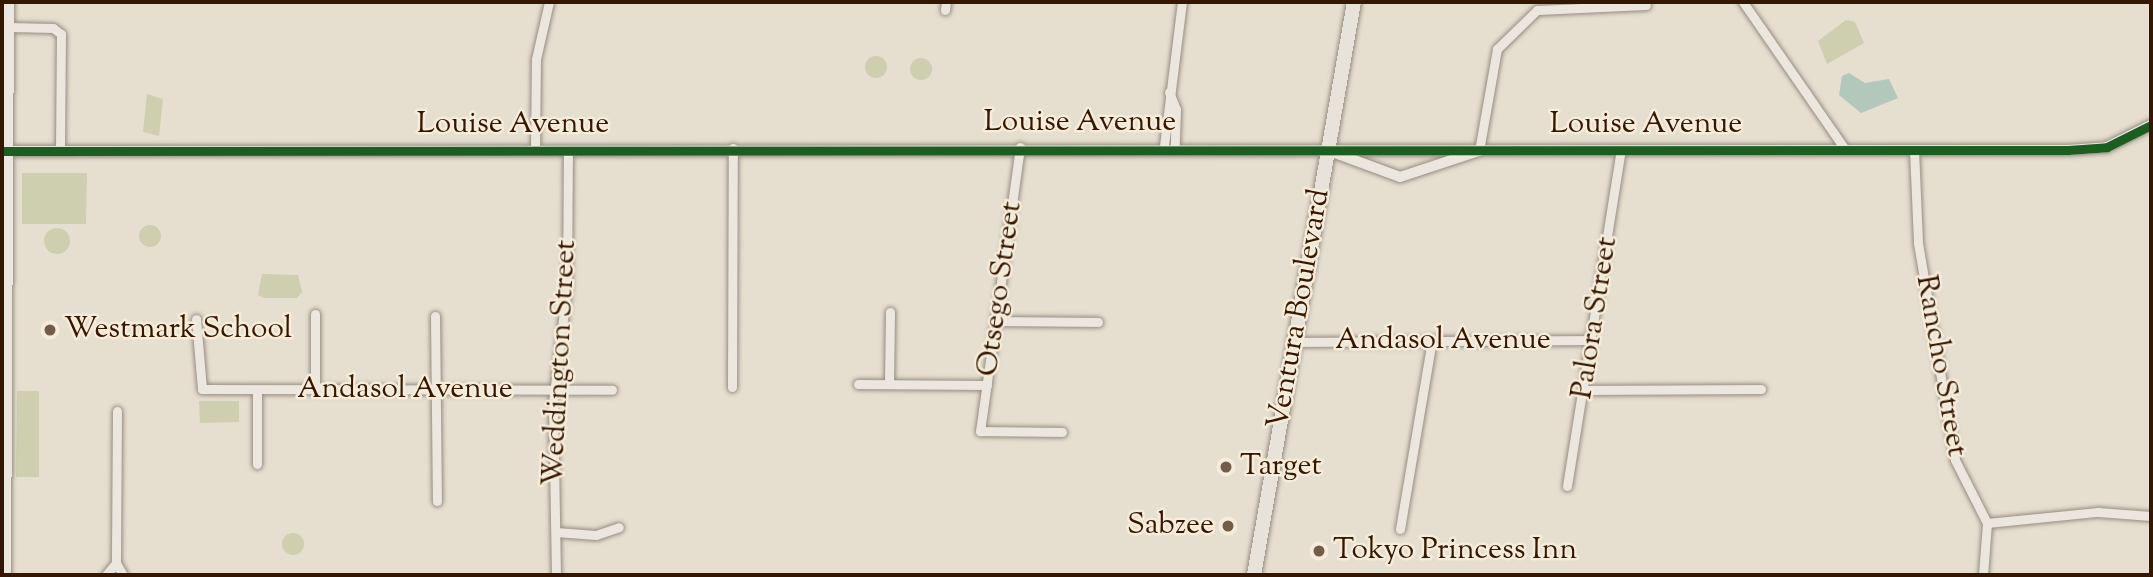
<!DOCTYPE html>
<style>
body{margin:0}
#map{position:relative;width:2153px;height:577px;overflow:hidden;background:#e6decf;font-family:"Sorts Mill Goudy",serif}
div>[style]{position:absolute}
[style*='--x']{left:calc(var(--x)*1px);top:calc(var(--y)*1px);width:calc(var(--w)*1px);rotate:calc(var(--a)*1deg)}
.green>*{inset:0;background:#cdcfaf}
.round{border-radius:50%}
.water>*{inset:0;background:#b1c8bb}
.roads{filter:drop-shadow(0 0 2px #968d81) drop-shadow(0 0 2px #968d81)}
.minor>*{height:9px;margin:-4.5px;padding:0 4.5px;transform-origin:4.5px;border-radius:4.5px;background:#ebe7df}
.tertiary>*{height:10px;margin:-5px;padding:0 5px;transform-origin:5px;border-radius:5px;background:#ebe7df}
.primary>*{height:14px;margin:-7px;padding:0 7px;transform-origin:7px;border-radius:7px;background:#e8e3da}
.cycleway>*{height:9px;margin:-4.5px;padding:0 4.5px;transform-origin:4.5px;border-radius:4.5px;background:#1b5e20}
.dots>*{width:19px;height:19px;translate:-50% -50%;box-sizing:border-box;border:4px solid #f5ecd9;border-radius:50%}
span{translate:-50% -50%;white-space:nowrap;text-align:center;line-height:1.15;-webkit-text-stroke:5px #f5ecd9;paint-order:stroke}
.street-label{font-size:30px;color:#351701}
.poi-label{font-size:30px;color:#351701}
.left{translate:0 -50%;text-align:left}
.right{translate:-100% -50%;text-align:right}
.frame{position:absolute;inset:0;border:4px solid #351701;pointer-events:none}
</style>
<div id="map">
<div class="green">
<div style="clip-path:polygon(1846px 20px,1855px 22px,1864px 43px,1827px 64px,1818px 41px)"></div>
<div class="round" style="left:865px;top:56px;width:22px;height:22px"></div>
<div class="round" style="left:910px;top:58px;width:22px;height:22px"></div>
<div style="clip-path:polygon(147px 94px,163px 99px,159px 136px,143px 132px)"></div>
<div style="clip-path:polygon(22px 173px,87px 173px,86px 224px,22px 224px)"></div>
<div class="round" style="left:139px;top:225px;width:22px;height:22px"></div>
<div class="round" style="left:44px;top:228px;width:26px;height:26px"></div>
<div style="clip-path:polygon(262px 274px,298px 275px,302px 292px,297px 298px,264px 298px,258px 295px)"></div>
<div style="clip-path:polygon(17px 391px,39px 391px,39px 477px,16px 477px)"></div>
<div style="clip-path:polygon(199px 401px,239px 401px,239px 422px,200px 423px)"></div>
<div class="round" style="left:282px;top:533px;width:22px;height:22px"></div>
</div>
<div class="water">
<div style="clip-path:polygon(1849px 73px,1865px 83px,1889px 79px,1898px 98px,1861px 113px,1839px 95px,1842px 76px)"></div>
</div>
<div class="roads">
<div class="minor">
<div style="--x:1743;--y:2;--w:178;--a:55.3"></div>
<div style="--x:945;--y:10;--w:8;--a:-83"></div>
<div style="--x:9;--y:27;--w:44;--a:1.3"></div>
<div style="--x:53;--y:28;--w:10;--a:37"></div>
<div style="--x:61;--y:34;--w:117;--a:90.5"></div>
<div style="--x:1169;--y:92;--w:18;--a:68"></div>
<div style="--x:1176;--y:109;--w:37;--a:92"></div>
<div style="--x:1164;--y:146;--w:145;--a:-82.9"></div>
<div style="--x:1020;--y:147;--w:287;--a:98"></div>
<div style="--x:980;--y:431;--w:82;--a:0.7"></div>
<div style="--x:535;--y:150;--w:91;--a:-89.4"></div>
<div style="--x:536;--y:59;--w:58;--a:-77.2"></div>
<div style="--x:1914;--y:150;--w:93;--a:87.5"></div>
<div style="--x:1918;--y:243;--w:220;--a:80.3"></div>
<div style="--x:1955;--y:460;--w:71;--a:63.1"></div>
<div style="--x:1987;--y:523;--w:52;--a:94.4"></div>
<div style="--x:1479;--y:151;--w:104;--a:-80"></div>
<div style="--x:1497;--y:49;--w:56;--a:-44.3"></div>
<div style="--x:1537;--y:10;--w:109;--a:-2.6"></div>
<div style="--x:435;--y:316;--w:185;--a:89.4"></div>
<div style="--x:196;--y:319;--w:70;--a:85.1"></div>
<div style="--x:202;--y:389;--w:410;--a:0.1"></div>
<div style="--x:999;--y:321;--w:99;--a:0.6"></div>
<div style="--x:1295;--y:342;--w:297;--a:-0.4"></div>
<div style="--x:858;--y:384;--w:129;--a:0.4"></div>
<div style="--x:889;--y:384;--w:72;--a:-89.2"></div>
<div style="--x:732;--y:387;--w:239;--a:-89.8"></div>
<div style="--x:257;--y:390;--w:74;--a:90"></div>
<div style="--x:315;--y:390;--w:76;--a:-90"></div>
<div style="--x:1585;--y:390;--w:176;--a:-0.3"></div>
<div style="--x:117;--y:411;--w:152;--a:90.4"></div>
<div style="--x:116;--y:563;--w:14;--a:60"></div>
<div style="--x:1567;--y:486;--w:340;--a:-80.9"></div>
<div style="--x:1987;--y:523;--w:112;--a:-5.7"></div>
<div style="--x:2098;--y:512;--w:53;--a:4.3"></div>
<div style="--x:1400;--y:529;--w:192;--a:-80.4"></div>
<div style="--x:556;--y:532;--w:40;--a:4.3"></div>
<div style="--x:596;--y:535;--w:24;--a:-19"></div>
<div style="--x:106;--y:575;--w:16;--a:-50"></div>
<div style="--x:556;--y:575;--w:173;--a:-91"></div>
<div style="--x:553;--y:402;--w:117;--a:-83.1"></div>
<div style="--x:567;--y:286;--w:135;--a:-89.6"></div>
</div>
<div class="tertiary">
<div style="--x:1327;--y:150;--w:78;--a:20.3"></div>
<div style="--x:1400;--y:177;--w:83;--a:-18.2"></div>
<div style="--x:2;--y:151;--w:2066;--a:-0.03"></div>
<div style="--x:2068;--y:150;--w:39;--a:-4"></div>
<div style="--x:2107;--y:147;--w:49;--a:-26.6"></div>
<div style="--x:6;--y:575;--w:573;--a:-89.7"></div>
</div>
<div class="primary">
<div style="--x:1254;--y:575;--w:582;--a:-80.1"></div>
</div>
</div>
<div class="cycleway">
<div style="--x:2;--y:151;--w:2066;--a:-0.03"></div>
<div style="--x:2068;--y:150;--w:39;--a:-4"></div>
<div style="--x:2107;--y:147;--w:49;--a:-26.6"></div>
</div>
<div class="dots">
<div style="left:50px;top:330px;background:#735d49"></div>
<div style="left:1226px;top:467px;background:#735d49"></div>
<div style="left:1228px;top:526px;background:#735d49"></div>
<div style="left:1319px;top:551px;background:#735d49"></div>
</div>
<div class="street-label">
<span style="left:1080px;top:123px">Louise Avenue</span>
<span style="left:513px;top:125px">Louise Avenue</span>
<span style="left:1646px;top:125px">Louise Avenue</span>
<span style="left:1001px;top:289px;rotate:-82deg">Otsego Street</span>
<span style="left:1300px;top:309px;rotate:-80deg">Ventura Boulevard</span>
<span style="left:1596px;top:318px;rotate:-81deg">Palora Street</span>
<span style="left:1443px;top:341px">Andasol Avenue</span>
<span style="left:561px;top:363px;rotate:-87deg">Weddington Street</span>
<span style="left:1940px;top:366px;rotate:80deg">Rancho Street</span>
<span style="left:405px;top:390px">Andasol Avenue</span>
</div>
<div class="poi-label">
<span class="left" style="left:64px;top:330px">Westmark School</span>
<span class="left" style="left:1240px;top:467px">Target</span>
<span class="right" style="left:1214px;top:526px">Sabzee</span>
<span class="left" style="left:1333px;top:551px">Tokyo Princess Inn</span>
</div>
<div class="frame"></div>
</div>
